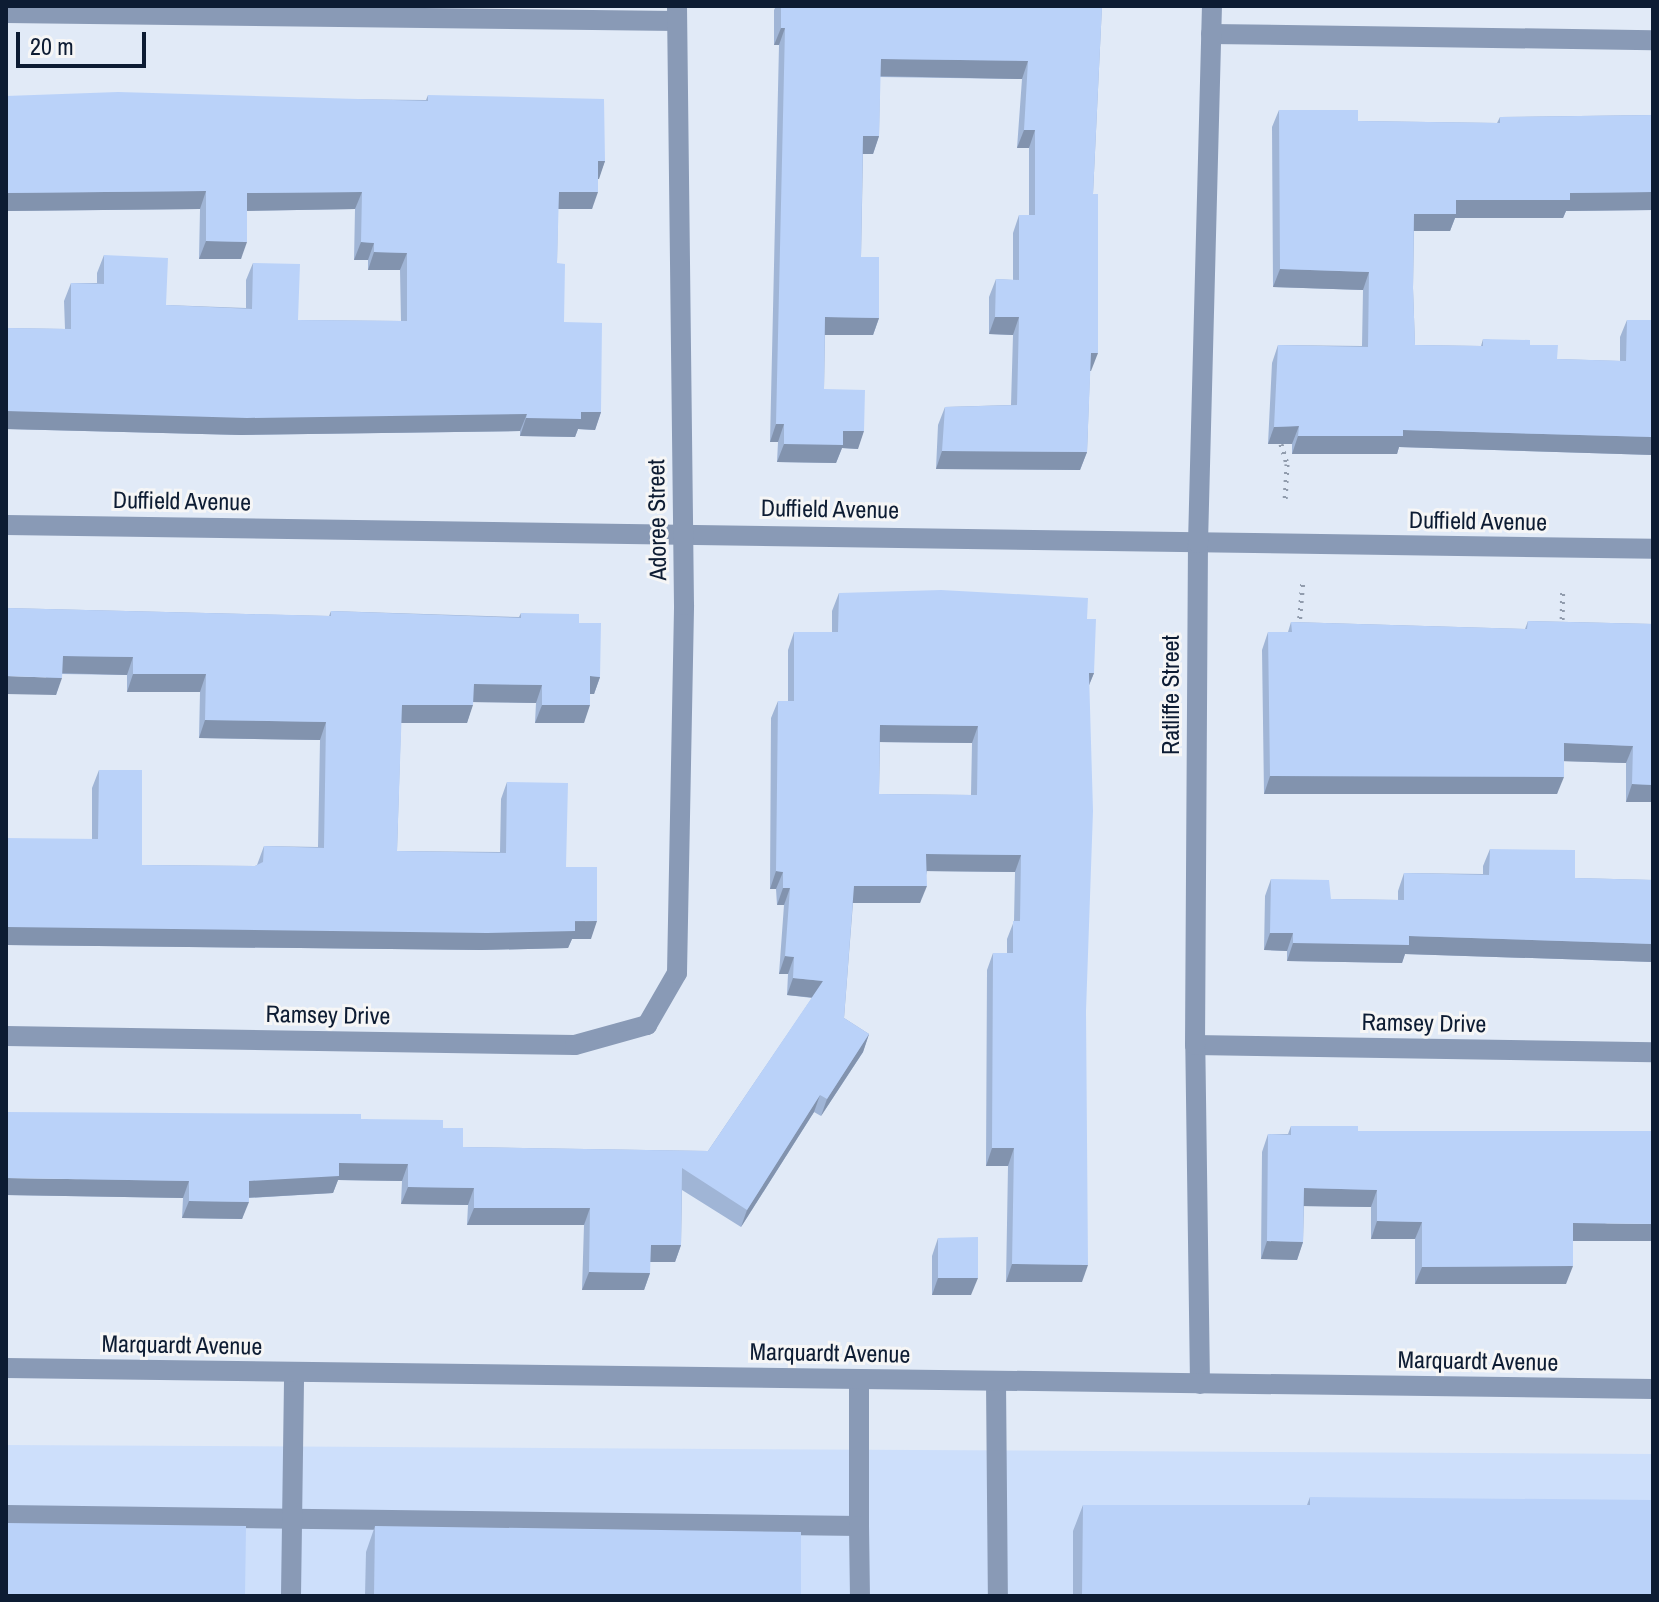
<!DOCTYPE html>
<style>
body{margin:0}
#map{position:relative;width:1659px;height:1602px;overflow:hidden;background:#e1eaf7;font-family:"Archivo Narrow",sans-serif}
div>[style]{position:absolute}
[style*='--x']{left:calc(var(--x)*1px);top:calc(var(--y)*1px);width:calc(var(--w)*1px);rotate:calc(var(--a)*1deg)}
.built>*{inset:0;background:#cddffb}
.path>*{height:5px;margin-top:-2.5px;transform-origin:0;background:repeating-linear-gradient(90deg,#919cad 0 2px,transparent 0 8px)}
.service>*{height:20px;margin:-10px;padding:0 10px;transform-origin:10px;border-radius:10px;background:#899ab6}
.minor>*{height:20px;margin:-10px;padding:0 10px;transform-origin:10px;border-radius:10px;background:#899ab6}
.tertiary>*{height:20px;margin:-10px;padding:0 10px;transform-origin:10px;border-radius:10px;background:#899ab6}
.wall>*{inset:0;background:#a0b5d6}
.shaded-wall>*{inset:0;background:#8293ae}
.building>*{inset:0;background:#bad2f9}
span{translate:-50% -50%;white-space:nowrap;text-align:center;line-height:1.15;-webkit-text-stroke:6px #f6f6f6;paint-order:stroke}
.street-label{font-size:24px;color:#0d1c33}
.frame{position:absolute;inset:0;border:8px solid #0d1c33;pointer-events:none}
.scale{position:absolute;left:16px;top:32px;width:130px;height:36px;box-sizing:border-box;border:4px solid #0d1c33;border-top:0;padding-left:10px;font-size:24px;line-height:28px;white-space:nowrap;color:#0d1c33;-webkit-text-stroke:6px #f6f6f6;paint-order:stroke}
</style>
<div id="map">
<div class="built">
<div style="clip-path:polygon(6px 1445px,1653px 1454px,1653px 1596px,6px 1596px)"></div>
</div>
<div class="path">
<div style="--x:1281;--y:444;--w:21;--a:73"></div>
<div style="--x:1287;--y:464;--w:35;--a:93"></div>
<div style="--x:1299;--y:626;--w:47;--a:-85.1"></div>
<div style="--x:1562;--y:627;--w:39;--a:-89"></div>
</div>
<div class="service">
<div style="--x:996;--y:1381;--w:215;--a:89.5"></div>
<div style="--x:6;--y:1515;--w:853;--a:0.74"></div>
<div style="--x:859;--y:1526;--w:147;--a:-90"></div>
<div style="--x:859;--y:1526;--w:70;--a:89.2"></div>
<div style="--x:291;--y:1596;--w:224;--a:-89.2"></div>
</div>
<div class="minor">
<div style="--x:6;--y:13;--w:671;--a:0.68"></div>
<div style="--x:1211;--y:34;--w:442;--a:0.8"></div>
<div style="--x:6;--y:525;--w:1647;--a:0.83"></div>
<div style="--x:6;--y:1036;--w:569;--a:0.91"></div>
<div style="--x:575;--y:1045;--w:75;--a:-15.5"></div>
<div style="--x:647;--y:1025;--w:60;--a:-60"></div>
<div style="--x:677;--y:973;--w:368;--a:-88.9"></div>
<div style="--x:684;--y:605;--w:599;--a:-90.67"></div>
<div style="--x:1195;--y:1045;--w:458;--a:0.9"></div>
<div style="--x:1200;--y:1384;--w:339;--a:-90.8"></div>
<div style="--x:1195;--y:1045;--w:502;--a:-89.66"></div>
<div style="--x:1198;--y:543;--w:537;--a:-88.51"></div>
</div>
<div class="tertiary">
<div style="--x:6;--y:1368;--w:1647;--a:0.73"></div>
</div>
<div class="wall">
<div style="clip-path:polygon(776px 6px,1102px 6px,1093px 194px,1091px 371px,1090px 371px,1087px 452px,1080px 470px,936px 469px,938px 425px,945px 407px,1011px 405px,1013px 335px,989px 334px,989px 297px,996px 279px,1013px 280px,1013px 233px,1019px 215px,1029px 215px,1029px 148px,1017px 148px,1022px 79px,880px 77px,879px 136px,873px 154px,863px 154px,861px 257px,879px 318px,873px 335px,825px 335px,824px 389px,858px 449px,842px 448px,836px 463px,777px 462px,778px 442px,770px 442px,779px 45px,774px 45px,774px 10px)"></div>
<div style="clip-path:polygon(428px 95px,605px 161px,598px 179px,592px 209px,558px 209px,557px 263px,564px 322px,601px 412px,595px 430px,578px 429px,575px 437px,520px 436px,520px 431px,241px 435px,6px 429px,6px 333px,8px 328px,65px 329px,64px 301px,71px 283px,97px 283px,97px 273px,104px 255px,166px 305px,246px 308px,246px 280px,253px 263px,298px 320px,401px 321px,400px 270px,368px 270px,368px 260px,354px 260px,355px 209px,247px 211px,241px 259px,199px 259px,200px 209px,6px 211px,6px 96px,426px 100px)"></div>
<div style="clip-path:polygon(1279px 110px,1358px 121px,1497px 123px,1500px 117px,1653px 115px,1653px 210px,1566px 211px,1563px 218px,1455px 218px,1450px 231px,1414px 231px,1413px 288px,1415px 345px,1481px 346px,1483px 339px,1530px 345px,1557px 359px,1620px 361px,1620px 337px,1627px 320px,1653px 455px,1399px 447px,1397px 454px,1292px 454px,1292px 444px,1268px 444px,1272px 363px,1278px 345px,1362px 346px,1363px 290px,1273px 287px,1272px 127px)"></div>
<div style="clip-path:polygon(evenodd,839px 593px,1087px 619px,1094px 673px,1089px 685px,1082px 1282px,1006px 1282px,1008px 1166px,986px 1166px,987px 970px,993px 953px,1007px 953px,1007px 939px,1014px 921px,1015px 872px,927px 871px,920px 903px,853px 903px,844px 1018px,869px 1034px,863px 1052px,821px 1116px,814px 1112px,741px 1227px,682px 1190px,681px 1245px,675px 1262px,650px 1262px,650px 1273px,644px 1290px,582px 1290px,584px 1225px,467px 1225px,468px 1205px,401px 1204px,402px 1181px,338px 1180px,333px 1193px,249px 1198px,242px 1219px,182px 1218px,183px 1198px,6px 1195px,361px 1119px,443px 1128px,463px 1147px,708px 1151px,812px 998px,787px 995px,788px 974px,779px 974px,784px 905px,777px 905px,776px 889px,770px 889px,771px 718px,778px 701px,788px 701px,788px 650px,794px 632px,832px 632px,832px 611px,839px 593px,880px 742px,972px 743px,971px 795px,879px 794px,880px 742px)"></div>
<div style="clip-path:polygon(6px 608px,329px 616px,331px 611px,519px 617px,521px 613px,579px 623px,600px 677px,594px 694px,590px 694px,584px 723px,535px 723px,536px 703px,473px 702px,467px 723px,401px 723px,397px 851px,500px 852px,501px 799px,507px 782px,566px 867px,591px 939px,572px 939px,568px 948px,481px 950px,6px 945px,92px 839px,92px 788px,99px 770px,142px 865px,255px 866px,257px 865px,264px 846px,318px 847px,320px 740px,199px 738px,200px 692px,127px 692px,127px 675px,62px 674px,56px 695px)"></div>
<div style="clip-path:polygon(1528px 621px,1653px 624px,1653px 802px,1626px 802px,1626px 763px,1564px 761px,1557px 794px,1264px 794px,1262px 650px,1268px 632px,1288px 632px,1291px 622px,1525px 629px)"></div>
<div style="clip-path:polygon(1490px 849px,1575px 878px,1653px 880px,1653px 962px,1405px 954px,1402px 963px,1287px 961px,1287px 951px,1264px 950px,1265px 896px,1271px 879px,1331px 899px,1398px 900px,1398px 891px,1404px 873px,1483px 874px,1483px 866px)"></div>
<div style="clip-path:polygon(1291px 1126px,1358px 1131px,1653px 1241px,1573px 1241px,1566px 1284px,1415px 1284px,1415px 1239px,1371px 1239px,1371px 1207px,1304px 1206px,1303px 1242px,1297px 1260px,1261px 1259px,1262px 1152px,1268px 1134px,1288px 1134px)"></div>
<div style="clip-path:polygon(938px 1238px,971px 1295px,932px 1295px,932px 1256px)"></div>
<div style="clip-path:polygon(1310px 1497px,1653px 1596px,1073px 1596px,1073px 1531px,1083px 1505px,1307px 1505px)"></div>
<div style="clip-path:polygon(375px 1526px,801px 1596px,365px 1596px,366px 1552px)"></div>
</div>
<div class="shaded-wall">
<div style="clip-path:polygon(781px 28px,785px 28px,779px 45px,774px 45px)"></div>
<div style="clip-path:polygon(881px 59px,1028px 61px,1022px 79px,874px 76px)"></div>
<div style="clip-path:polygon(1024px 130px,1035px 130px,1029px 148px,1017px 148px)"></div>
<div style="clip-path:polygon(863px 136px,879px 136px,873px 154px,857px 154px)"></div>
<div style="clip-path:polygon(598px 161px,605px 161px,599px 179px,592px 179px)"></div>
<div style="clip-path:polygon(206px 191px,200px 209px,6px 211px,6px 193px)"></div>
<div style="clip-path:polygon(362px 192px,355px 209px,241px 211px,247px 193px)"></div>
<div style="clip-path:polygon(559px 192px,598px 192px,592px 209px,552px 209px)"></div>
<div style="clip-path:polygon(1653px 192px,1653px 210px,1566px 211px,1563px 218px,1455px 218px,1450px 231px,1408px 231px,1414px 214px,1456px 200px,1570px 193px)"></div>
<div style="clip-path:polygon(206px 241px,247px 242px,241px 259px,199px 259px)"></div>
<div style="clip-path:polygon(361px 242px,374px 243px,368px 260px,354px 260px)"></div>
<div style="clip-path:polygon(374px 252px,407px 253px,400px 270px,368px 270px)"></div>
<div style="clip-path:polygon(1280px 269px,1369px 272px,1363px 290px,1273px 287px)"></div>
<div style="clip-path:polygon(825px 317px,879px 318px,873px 335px,818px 335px)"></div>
<div style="clip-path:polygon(995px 317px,1019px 317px,1013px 335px,989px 334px)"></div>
<div style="clip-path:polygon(1091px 353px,1098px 353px,1091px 371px,1084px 371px)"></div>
<div style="clip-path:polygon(6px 411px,527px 414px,520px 431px,241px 435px,6px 429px)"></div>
<div style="clip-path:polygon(581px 412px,601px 412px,595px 430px,578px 429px,575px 437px,520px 436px,526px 418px)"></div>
<div style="clip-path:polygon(776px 424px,784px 424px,778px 442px,770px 442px)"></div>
<div style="clip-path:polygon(1299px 426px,1292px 444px,1268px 444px,1274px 427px)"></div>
<div style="clip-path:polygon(1403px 430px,1653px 437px,1653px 455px,1399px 447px,1397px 454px,1292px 454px,1298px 436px)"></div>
<div style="clip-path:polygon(843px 431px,864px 431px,858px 449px,842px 448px,836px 463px,777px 462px,784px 444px)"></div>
<div style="clip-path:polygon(942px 451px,1087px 452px,1080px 470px,936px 469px)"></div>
<div style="clip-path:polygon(63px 656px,133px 657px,127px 675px,56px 673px)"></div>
<div style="clip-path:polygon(1089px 673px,1094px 673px,1087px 690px)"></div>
<div style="clip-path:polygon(133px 674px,206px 674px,200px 692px,127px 692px)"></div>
<div style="clip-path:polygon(6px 676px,62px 678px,56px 695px,6px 694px)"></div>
<div style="clip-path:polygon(590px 676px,600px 677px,594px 694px,583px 694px)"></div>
<div style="clip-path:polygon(474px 684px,542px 685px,536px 703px,467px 702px)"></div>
<div style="clip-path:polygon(402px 705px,473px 705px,467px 723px,395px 723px)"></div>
<div style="clip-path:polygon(542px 705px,590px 705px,584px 723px,535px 723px)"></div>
<div style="clip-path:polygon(205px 720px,326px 722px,320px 740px,199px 738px)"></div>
<div style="clip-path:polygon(880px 725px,978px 726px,972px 743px,874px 742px)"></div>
<div style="clip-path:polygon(1564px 743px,1633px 746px,1626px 763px,1558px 761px)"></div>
<div style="clip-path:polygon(1270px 776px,1564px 777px,1557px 794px,1264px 794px)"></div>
<div style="clip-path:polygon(1632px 784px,1653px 785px,1653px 802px,1626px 802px)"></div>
<div style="clip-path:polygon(926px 854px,1021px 855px,1015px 872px,920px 871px)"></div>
<div style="clip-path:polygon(776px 871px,783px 872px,776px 889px,770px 889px)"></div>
<div style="clip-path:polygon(854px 886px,927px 886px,920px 903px,848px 903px)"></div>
<div style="clip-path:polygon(783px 888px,790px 888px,784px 905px,777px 905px)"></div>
<div style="clip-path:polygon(597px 921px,591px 939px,572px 939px,568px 948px,481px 950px,6px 945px,6px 927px)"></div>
<div style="clip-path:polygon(1270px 933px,1293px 933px,1287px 951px,1264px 950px)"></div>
<div style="clip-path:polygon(1409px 936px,1653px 944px,1653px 962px,1405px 954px,1402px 963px,1287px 961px,1293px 943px)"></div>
<div style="clip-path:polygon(785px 956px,794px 957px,788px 974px,779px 974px)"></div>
<div style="clip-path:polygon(793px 978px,823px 981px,817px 998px,787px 995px)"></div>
<div style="clip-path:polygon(869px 1034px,863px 1052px,821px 1116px,827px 1099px)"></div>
<div style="clip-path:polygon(820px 1095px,814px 1112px,741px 1227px,747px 1210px)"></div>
<div style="clip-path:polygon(992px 1148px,1014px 1148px,1008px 1166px,986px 1166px)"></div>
<div style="clip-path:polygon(339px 1163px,408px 1164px,402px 1181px,338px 1180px,333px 1193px,243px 1198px,249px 1181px)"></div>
<div style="clip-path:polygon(6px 1178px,189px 1181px,183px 1198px,6px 1195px)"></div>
<div style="clip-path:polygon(408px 1187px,474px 1188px,468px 1205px,401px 1204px)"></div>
<div style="clip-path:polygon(1304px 1188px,1377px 1190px,1371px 1207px,1298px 1206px)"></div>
<div style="clip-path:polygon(189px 1201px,249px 1202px,242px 1219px,182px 1218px)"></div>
<div style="clip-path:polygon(474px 1208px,590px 1208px,584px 1225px,467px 1225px)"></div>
<div style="clip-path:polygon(1377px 1221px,1422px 1222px,1415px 1239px,1371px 1239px)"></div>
<div style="clip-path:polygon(1573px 1223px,1653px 1224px,1653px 1241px,1567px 1241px)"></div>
<div style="clip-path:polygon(1267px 1241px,1303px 1242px,1297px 1260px,1261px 1259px)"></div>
<div style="clip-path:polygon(651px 1245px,681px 1245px,675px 1262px,644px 1262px)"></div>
<div style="clip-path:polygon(1012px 1264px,1088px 1265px,1082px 1282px,1006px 1282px)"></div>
<div style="clip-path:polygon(1573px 1266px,1566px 1284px,1415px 1284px,1422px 1267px)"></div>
<div style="clip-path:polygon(589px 1272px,650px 1273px,644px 1290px,582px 1290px)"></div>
<div style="clip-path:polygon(938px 1278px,978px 1278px,971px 1295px,932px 1295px)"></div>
</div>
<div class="building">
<div style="clip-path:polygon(781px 6px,1102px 6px,1093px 194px,1098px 194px,1098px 353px,1091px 353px,1087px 452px,942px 451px,945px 407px,1017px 405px,1019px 317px,995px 317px,996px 279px,1019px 280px,1019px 215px,1035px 215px,1035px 130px,1024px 130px,1028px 61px,881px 59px,879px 136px,863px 136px,861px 257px,879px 257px,879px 318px,825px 317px,824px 389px,865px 390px,864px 431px,843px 431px,843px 445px,784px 444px,784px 424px,776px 424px,785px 28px,781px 28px)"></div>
<div style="clip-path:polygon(118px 92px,428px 101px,428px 95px,604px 99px,605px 161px,598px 161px,598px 192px,559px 192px,557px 263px,565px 264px,564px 322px,602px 323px,601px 412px,581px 412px,581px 419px,526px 418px,527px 414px,247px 418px,6px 411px,6px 349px,8px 328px,71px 329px,71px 283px,104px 284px,104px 255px,168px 258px,166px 305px,252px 309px,253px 263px,300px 264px,298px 320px,407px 321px,407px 253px,374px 252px,374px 243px,361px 242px,362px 192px,247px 193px,247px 242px,206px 241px,206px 191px,6px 193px,6px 96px)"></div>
<div style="clip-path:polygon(1279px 110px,1358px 110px,1358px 121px,1500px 123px,1500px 117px,1653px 115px,1653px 192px,1570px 193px,1570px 200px,1456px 200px,1456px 214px,1414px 214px,1413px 288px,1415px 345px,1483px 346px,1483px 339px,1530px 340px,1530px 345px,1558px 345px,1557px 359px,1626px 361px,1627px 320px,1653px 320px,1653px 437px,1403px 430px,1403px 436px,1298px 436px,1299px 426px,1274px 427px,1278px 345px,1368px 347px,1369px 272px,1280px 269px)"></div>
<div style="clip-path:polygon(evenodd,941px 590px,1088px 598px,1087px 619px,1096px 619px,1094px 673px,1089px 673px,1093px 811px,1086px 1011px,1088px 1265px,1012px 1264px,1014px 1148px,992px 1148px,993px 953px,1013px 953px,1013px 921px,1020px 921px,1021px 855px,926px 854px,927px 886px,854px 886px,844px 1018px,869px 1034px,827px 1099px,820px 1095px,747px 1210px,682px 1168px,681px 1245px,651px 1245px,650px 1273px,589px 1272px,590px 1208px,474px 1208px,474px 1188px,408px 1187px,408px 1164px,339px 1163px,339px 1176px,249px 1181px,249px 1202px,189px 1201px,189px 1181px,6px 1178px,6px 1112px,361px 1114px,361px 1119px,443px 1120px,443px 1128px,463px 1128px,463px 1147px,708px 1151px,823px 981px,793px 978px,794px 957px,785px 956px,790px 888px,783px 888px,783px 872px,776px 871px,778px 701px,794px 701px,794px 632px,838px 632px,839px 593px,941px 590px,880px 725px,978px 726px,977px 795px,879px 794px,880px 725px)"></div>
<div style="clip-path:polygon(6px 608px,331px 616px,331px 611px,521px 618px,521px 613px,579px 614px,579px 623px,601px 623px,600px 677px,590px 676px,590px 705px,542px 705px,542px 685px,474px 684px,473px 705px,402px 705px,397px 851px,506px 853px,507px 782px,568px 783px,566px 867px,597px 867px,597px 921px,575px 921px,575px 931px,487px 933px,6px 927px,6px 838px,98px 839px,99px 770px,142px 770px,142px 865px,255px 866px,263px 862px,264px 846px,324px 848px,326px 722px,205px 720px,206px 674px,133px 674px,133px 657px,63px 656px,62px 678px,6px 676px)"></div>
<div style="clip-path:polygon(1528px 621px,1653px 624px,1653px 785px,1632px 784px,1633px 746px,1564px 743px,1564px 777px,1270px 776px,1268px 632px,1292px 632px,1291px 622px,1527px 629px)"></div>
<div style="clip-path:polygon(1490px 849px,1575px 850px,1575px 878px,1653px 880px,1653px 944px,1409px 936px,1409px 945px,1293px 943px,1293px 933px,1270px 933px,1271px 879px,1329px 880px,1331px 899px,1404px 900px,1404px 873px,1489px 875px)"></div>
<div style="clip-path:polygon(1291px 1126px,1358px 1126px,1358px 1131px,1653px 1131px,1653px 1224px,1573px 1223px,1573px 1266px,1422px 1267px,1422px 1222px,1377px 1221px,1377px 1190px,1304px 1188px,1303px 1242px,1267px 1241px,1268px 1134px,1291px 1135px)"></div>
<div style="clip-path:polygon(978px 1237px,978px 1278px,938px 1278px,938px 1238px)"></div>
<div style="clip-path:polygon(1310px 1497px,1653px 1500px,1653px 1596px,1082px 1596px,1083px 1505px,1310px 1505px)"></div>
<div style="clip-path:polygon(6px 1523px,246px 1526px,245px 1596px,6px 1596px)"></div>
<div style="clip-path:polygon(375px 1526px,801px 1532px,801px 1596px,374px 1596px)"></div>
</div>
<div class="street-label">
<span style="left:182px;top:501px;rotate:1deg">Duffield Avenue</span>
<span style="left:830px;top:509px;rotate:1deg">Duffield Avenue</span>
<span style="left:657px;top:520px;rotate:-91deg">Adoree Street</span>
<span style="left:1478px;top:521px;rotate:1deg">Duffield Avenue</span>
<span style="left:1171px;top:695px;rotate:-90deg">Ratliffe Street</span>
<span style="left:328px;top:1015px;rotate:1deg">Ramsey Drive</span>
<span style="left:1424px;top:1023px;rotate:1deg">Ramsey Drive</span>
<span style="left:182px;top:1345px;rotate:1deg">Marquardt Avenue</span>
<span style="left:830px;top:1353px;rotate:1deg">Marquardt Avenue</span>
<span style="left:1478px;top:1361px;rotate:1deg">Marquardt Avenue</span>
</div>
<div class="frame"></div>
<div class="scale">20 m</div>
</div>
